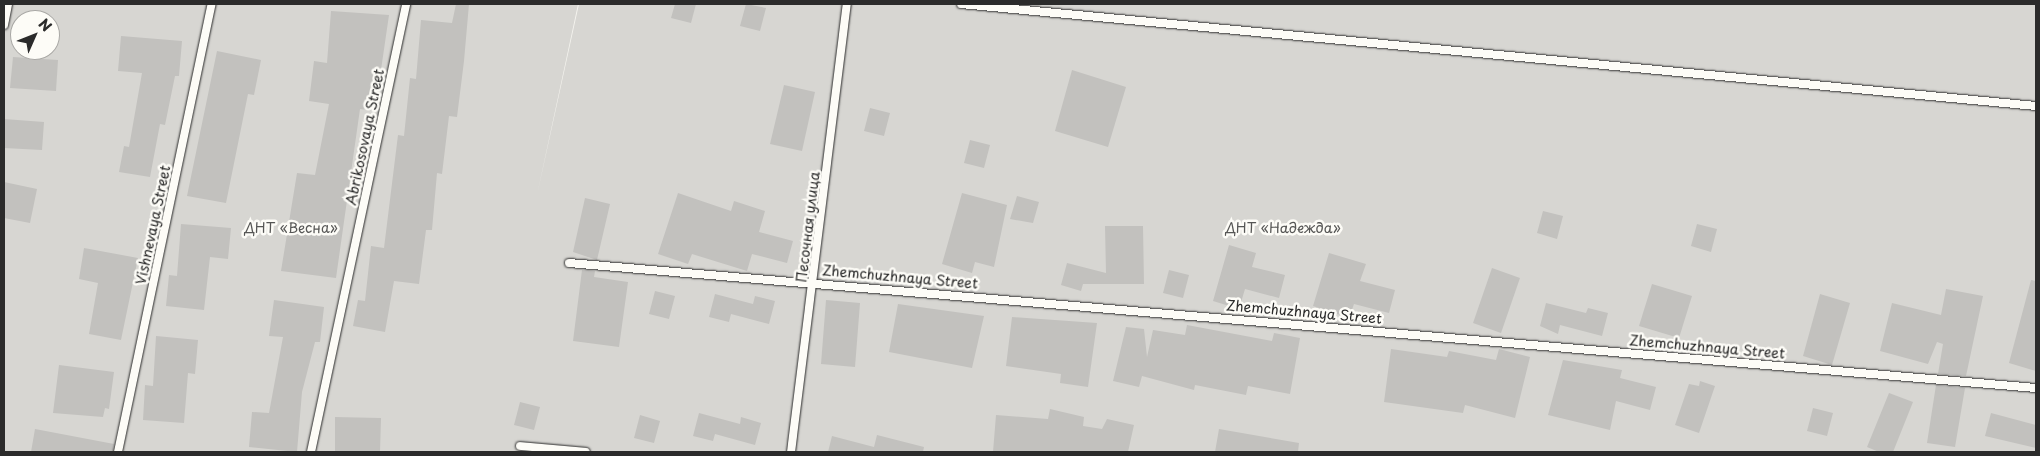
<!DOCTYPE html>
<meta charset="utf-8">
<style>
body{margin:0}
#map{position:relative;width:2040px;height:456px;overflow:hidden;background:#f5f4ef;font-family:"Playpen Sans",sans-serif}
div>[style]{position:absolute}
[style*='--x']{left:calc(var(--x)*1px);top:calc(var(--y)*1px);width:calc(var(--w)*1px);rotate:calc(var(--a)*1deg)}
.green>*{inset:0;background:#d7d6d2}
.building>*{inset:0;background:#c2c1be}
.roads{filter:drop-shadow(0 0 1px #2b2b2b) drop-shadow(0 0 1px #2b2b2b)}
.lane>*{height:8px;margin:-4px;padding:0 4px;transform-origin:4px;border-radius:4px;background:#fdfcf7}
span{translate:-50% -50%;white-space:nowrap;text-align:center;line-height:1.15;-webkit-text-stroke:5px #fdfcf7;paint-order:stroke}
.street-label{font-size:14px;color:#2b2b2b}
.park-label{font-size:14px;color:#565655}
.frame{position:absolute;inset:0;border:5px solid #2b2b2b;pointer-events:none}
.north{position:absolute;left:10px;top:10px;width:50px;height:50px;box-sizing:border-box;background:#fdfcf7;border:1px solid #a9a8a5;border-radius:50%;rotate:46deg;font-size:14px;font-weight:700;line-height:20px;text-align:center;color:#2b2b2b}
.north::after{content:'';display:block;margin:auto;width:18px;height:22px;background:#2b2b2b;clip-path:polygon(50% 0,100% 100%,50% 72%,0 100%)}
</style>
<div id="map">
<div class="green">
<div style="clip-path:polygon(evenodd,4px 4px,578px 4px,537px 195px,579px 4px,2036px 4px,2036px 452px,4px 452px,4px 4px,20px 20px,50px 20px,50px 50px,20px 50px,20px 20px)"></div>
</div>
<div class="building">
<div style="clip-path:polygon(456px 4px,469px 4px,464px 61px,457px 117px,449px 116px,442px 174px,437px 173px,432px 230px,426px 230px,419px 284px,394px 281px,385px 332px,353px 326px,358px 300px,365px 301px,371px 246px,384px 248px,398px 135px,404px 136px,410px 78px,416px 79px,421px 20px,452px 23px)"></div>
<div style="clip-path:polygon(675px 4px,696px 4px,691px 23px,671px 18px)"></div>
<div style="clip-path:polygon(746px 4px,766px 8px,760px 31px,740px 26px)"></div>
<div style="clip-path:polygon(331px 11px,389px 15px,375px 111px,360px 109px,336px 278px,281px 271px,297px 173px,315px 175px,329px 104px,309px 101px,314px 61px,327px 63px)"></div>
<div style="clip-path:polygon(121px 36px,182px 41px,179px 76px,175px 76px,165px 125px,160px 124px,150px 177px,119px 172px,124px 146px,129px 147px,142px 73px,118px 71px)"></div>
<div style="clip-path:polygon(217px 51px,261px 60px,254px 95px,248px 94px,226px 203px,187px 196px)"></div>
<div style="clip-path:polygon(13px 57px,58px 60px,56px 91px,10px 88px)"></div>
<div style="clip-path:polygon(1072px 70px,1126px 87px,1108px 147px,1055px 131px)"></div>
<div style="clip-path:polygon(784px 85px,815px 92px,802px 151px,770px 144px)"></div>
<div style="clip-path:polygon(870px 108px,890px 113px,884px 136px,864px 131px)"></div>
<div style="clip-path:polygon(4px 119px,44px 122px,42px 150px,4px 148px)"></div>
<div style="clip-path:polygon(970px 140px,990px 145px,984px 168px,964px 163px)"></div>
<div style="clip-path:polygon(4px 182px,37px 189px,30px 223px,4px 218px)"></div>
<div style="clip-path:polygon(678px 193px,731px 211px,734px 201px,765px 211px,759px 232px,793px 241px,787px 263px,752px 254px,747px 271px,692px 254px,688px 264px,658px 254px)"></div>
<div style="clip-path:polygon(962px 193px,1007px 205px,994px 267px,975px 262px,972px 273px,942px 264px)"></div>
<div style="clip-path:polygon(1017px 196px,1039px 202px,1033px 223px,1010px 219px)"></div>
<div style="clip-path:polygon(585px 198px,610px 204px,597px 260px,573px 252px)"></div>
<div style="clip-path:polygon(1543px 211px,1563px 216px,1557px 239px,1537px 233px)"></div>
<div style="clip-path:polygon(181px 224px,231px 228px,228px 259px,210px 257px,204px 310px,166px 306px,169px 275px,177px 276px)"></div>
<div style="clip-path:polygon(1697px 224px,1717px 229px,1711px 252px,1691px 246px)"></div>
<div style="clip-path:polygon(1105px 226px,1143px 226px,1144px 284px,1083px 284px,1081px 291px,1061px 285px,1067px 263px,1106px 273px)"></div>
<div style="clip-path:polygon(1229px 245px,1256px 253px,1252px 267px,1285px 275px,1279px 298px,1245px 289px,1239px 309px,1213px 301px)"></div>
<div style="clip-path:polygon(84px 248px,138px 258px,121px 340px,89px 334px,98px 283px,79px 279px)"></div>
<div style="clip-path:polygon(1329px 253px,1366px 264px,1360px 281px,1395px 290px,1389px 313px,1354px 304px,1349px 318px,1313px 306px)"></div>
<div style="clip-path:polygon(1492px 268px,1520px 278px,1501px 333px,1473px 323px)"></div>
<div style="clip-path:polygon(582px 270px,595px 271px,594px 277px,628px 282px,619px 347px,573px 341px)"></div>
<div style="clip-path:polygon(1169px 270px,1189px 275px,1183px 298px,1163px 293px)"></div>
<div style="clip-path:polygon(2031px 280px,2036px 281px,2036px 371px,2009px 363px)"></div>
<div style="clip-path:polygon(1652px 284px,1692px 296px,1679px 338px,1639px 326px)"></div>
<div style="clip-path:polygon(1946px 289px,1983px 296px,1966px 376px,1938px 374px,1943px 344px,1937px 342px,1928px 364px,1880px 351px,1892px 303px,1941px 315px)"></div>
<div style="clip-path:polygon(655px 291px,675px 296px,669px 319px,649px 314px)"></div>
<div style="clip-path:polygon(715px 294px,753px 304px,755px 296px,775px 301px,769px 324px,731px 314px,729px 322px,709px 317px)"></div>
<div style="clip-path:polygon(1820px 294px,1850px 303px,1832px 365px,1803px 356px)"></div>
<div style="clip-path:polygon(274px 300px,324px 307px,320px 342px,315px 342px,302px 392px,297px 452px,249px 447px,252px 412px,269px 413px,283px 337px,269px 336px)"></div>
<div style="clip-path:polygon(826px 300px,860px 303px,855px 367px,821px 364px)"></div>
<div style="clip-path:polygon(1546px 303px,1586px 313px,1588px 308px,1608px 313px,1602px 336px,1560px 325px,1558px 334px,1540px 326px)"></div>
<div style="clip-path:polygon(898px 304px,984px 316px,972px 368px,889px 352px)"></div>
<div style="clip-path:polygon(1012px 317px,1097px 323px,1088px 387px,1060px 383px,1061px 374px,1006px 366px)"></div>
<div style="clip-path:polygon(1187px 325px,1272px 341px,1274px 333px,1300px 338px,1290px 394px,1248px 386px,1246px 395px,1195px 385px,1194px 390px,1142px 376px,1139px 387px,1113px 381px,1126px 327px,1144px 329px,1147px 357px,1153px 330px,1185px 335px)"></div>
<div style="clip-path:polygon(156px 336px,198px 340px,195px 374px,188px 373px,184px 423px,143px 420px,145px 385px,153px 386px)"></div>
<div style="clip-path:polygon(1391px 349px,1447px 357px,1449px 351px,1496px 360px,1499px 349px,1530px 357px,1515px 418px,1465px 405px,1463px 413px,1384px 402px)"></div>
<div style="clip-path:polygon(1563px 360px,1622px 370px,1620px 378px,1656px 387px,1650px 410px,1616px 401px,1610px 430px,1548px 415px)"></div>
<div style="clip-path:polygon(59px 365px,114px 372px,109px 409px,105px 408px,103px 417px,53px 413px)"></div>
<div style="clip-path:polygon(1700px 381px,1715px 386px,1699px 433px,1675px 425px,1689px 384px,1699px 386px)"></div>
<div style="clip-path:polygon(1936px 385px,1965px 388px,1955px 447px,1927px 443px)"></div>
<div style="clip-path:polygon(1889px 393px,1913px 402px,1893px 452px,1879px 452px,1867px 447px)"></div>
<div style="clip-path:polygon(520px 402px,540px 407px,534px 430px,514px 425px)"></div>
<div style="clip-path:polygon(1813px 408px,1833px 413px,1827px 436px,1807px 431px)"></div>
<div style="clip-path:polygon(1050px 409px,1084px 417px,1083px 426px,1102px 429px,1107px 419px,1134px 425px,1128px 452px,993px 452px,996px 415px,1048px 419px)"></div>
<div style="clip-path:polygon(699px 413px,740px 424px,741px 417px,761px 423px,755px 445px,715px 434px,713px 441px,693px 436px)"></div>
<div style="clip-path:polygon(1991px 413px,2036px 425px,2036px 448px,1985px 436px)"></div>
<div style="clip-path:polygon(640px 415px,660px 421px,654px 443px,634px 438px)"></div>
<div style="clip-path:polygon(335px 417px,381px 418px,380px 452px,335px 451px)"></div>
<div style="clip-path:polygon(35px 429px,114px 444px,113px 452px,31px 452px)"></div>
<div style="clip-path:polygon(1219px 429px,1299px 443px,1298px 452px,1215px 452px)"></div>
<div style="clip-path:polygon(877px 435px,924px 447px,923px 452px,828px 452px,832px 436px,874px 447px)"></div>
</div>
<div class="roads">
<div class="lane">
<div style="--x:961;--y:4;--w:1080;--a:5.42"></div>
<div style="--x:4;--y:25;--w:21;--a:-79"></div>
<div style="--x:569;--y:263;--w:1472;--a:4.87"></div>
<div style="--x:520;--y:446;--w:66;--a:5.2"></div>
<div style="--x:118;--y:452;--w:458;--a:-78.2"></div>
<div style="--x:311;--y:452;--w:458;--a:-78"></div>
<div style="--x:791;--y:452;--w:451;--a:-82.9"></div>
</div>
</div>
<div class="street-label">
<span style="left:365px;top:137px;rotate:-78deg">Abrikosovaya Street</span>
<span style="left:153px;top:225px;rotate:-78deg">Vishnevaya Street</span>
<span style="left:808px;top:227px;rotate:-83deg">Песочная улица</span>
<span style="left:900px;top:277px;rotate:5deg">Zhemchuzhnaya Street</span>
<span style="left:1304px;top:312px;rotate:5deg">Zhemchuzhnaya Street</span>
<span style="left:1707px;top:347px;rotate:5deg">Zhemchuzhnaya Street</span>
</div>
<div class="park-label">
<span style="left:291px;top:228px">ДНТ «Весна»</span>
<span style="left:1283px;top:228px">ДНТ «Надежда»</span>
</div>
<div class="frame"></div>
<div class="north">N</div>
</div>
